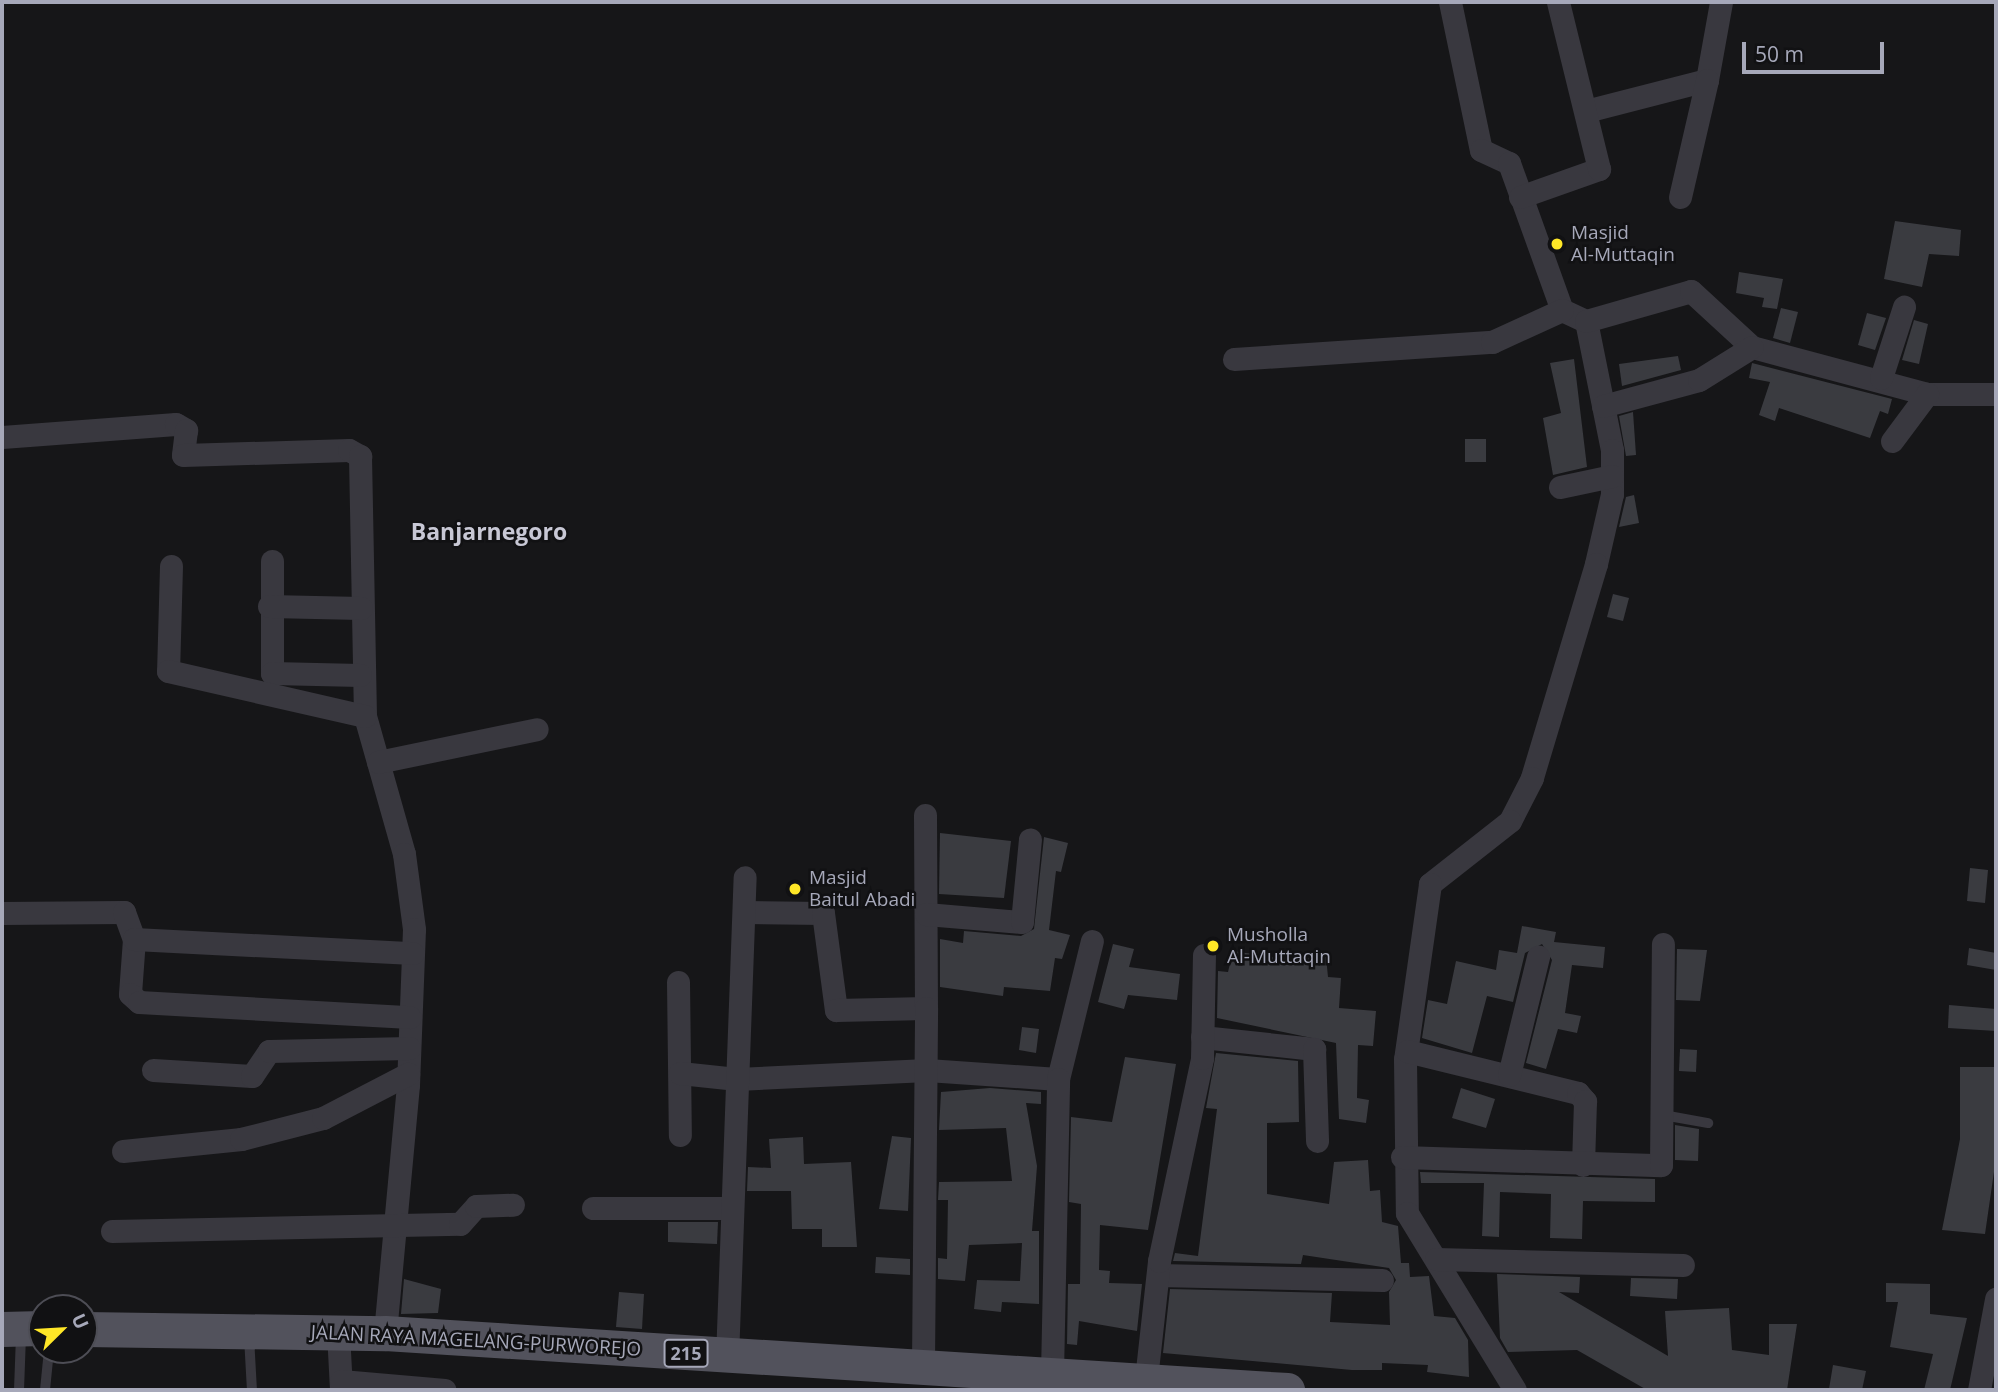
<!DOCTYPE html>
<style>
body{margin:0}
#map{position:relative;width:1998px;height:1392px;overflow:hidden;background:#161618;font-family:"Open Sans",sans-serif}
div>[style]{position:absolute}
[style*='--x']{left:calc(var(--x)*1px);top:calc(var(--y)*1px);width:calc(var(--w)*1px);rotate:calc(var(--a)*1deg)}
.building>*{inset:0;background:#3a3b40}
.service>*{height:10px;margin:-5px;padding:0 5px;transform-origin:5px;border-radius:5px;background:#39383f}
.minor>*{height:23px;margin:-11.5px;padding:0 11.5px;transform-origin:11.5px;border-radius:11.5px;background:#39383f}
.primary>*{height:35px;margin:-17.5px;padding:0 17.5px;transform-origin:17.5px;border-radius:17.5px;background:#52525c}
.dots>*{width:19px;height:19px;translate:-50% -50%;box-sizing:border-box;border:4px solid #111113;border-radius:50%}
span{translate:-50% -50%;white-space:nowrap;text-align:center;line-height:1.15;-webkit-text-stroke:5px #111113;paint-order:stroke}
.shield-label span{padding:2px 5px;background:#111113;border:2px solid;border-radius:5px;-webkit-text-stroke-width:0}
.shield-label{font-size:18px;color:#a6a8b9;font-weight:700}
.poi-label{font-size:19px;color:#a6a8b9}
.left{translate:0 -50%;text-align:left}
.street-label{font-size:19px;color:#a6a8b9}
.quarter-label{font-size:23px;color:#c8c8d5;font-weight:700}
.frame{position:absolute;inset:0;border:4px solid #a6a8b9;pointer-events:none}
.north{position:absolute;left:28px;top:1294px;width:70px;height:70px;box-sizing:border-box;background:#111113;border:2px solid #4d4d55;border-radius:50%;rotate:66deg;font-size:19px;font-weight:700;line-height:28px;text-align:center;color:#a6a8b9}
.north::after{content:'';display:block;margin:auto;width:24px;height:32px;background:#ffe727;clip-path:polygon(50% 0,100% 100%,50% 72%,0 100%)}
.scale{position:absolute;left:1742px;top:42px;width:142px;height:32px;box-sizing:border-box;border:4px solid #a6a8b9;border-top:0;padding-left:9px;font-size:21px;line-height:24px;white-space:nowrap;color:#a6a8b9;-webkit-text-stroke:5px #111113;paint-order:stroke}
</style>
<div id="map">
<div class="building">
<div style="clip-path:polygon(1895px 221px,1961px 230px,1959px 256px,1929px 254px,1922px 287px,1884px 279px)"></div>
<div style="clip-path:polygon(1739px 272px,1783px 279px,1777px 309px,1762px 307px,1764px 298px,1736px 293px)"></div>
<div style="clip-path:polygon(1781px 308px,1798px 312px,1790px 343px,1773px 338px)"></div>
<div style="clip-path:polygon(1867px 313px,1886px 318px,1875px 350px,1858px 345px)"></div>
<div style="clip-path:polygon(1914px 320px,1928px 324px,1919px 364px,1902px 360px)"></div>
<div style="clip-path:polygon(1678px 356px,1681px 370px,1622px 386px,1619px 364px)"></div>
<div style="clip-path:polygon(1574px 359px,1587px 467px,1553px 475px,1543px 418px,1561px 413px,1550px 363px)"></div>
<div style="clip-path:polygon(1752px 363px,1892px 399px,1888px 414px,1880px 411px,1870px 438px,1779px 408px,1775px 421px,1759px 415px,1770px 382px,1749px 378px)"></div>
<div style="clip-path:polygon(1633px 412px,1636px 455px,1626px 456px,1619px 416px)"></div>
<div style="clip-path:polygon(1465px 439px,1486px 439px,1486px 462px,1465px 462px)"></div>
<div style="clip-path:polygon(1634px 495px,1639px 523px,1619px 527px,1626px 497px)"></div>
<div style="clip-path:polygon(1613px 594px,1629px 598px,1623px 621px,1607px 617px)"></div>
<div style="clip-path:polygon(940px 833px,1011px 841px,1004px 898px,939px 894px)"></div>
<div style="clip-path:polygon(1044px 837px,1068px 843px,1061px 872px,1056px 871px,1049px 930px,1070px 935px,1062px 959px,1055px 958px,1050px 991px,1004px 987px,1003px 996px,940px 987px,940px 939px,963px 943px,964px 931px,1021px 936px,1034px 929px)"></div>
<div style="clip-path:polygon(1970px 868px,1988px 870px,1985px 903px,1967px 901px)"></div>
<div style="clip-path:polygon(1522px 926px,1556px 932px,1554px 942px,1605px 947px,1603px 968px,1572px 965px,1565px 1013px,1581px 1016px,1577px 1033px,1558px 1029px,1546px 1069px,1526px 1063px,1552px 960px,1542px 944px,1525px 953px,1513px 1002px,1487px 996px,1472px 1053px,1422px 1038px,1428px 1000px,1447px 1004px,1456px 961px,1496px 970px,1499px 950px,1517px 953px)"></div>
<div style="clip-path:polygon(1113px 944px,1134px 949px,1129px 967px,1180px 974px,1177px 1000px,1128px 995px,1124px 1009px,1098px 1002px)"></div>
<div style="clip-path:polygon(1969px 948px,1996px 953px,1996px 970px,1967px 965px)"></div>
<div style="clip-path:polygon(1677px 949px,1707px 950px,1700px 1001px,1676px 1000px)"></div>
<div style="clip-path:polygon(1233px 951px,1292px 960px,1326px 957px,1328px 977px,1341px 978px,1339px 1008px,1376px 1011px,1373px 1046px,1358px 1045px,1357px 1098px,1369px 1100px,1366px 1123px,1339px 1119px,1336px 1043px,1217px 1018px,1218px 971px,1228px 972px)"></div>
<div style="clip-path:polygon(1949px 1005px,1996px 1009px,1996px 1031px,1948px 1028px)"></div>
<div style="clip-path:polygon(1022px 1027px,1039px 1029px,1036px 1053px,1019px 1050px)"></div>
<div style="clip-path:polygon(1680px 1049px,1697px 1050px,1696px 1072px,1679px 1071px)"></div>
<div style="clip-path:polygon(1216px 1053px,1298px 1061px,1299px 1122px,1267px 1123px,1267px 1194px,1329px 1204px,1334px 1162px,1368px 1160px,1370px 1191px,1380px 1190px,1382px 1222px,1398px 1226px,1401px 1263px,1409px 1263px,1410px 1277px,1429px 1276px,1434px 1316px,1455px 1318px,1468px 1340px,1469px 1377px,1427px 1372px,1428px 1365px,1382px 1363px,1382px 1370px,1352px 1370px,1163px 1353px,1170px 1289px,1332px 1293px,1330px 1322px,1390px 1325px,1389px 1292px,1396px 1280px,1389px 1268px,1303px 1255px,1301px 1264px,1173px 1261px,1175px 1253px,1198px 1256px,1217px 1109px,1206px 1108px)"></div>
<div style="clip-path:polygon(1125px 1057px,1176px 1064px,1148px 1230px,1100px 1225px,1099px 1270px,1110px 1271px,1109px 1283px,1142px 1284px,1137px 1331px,1079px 1321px,1077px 1345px,1067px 1344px,1068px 1284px,1080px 1284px,1081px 1204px,1069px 1202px,1071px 1117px,1112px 1122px)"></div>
<div style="clip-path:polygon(1960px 1067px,1996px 1067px,1996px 1158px,1985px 1234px,1942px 1230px,1960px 1139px)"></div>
<div style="clip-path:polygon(990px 1088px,1041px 1092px,1041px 1104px,1026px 1103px,1037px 1166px,1032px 1231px,1039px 1231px,1039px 1304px,1002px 1302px,1001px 1312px,974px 1309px,977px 1280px,1020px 1281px,1022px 1243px,969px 1245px,965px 1281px,938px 1279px,938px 1258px,947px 1259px,948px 1200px,938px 1200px,939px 1182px,1012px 1181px,1006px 1128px,939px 1130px,941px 1092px)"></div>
<div style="clip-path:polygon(1461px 1088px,1495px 1099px,1486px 1128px,1452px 1118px)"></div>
<div style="clip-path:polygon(1675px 1125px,1699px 1129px,1698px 1161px,1675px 1160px)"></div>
<div style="clip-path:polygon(892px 1136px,911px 1138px,908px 1211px,879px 1209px)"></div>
<div style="clip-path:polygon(803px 1137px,804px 1164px,851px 1162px,857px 1247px,822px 1247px,822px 1229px,792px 1229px,791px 1191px,747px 1191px,748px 1167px,771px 1168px,769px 1139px)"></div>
<div style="clip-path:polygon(1420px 1172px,1655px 1179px,1655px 1202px,1583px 1201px,1582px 1239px,1550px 1238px,1551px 1194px,1500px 1192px,1499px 1237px,1482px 1236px,1484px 1183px,1421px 1183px)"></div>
<div style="clip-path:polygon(668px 1222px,718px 1222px,717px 1244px,668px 1242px)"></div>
<div style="clip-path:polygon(876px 1257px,910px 1259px,910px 1275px,875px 1273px)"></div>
<div style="clip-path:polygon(1497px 1274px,1580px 1277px,1579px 1293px,1559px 1292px,1668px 1356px,1665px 1311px,1729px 1308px,1732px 1350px,1769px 1355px,1769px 1324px,1797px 1324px,1787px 1390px,1647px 1390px,1577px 1350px,1508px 1352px,1500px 1338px)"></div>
<div style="clip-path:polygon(1631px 1278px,1678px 1279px,1677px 1299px,1630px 1296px)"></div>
<div style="clip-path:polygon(404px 1279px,441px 1289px,438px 1313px,401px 1314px)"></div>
<div style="clip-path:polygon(1886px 1283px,1930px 1284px,1930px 1314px,1967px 1318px,1950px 1390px,1924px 1390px,1933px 1354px,1890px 1347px,1898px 1302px,1886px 1302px)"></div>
<div style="clip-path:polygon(619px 1292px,644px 1294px,642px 1329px,616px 1327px)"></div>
<div style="clip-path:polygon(1833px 1365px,1866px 1371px,1862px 1390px,1829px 1389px)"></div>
</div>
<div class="service">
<div style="--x:1663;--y:1115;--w:46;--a:10.1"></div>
<div style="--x:249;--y:1337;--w:53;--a:86.8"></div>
<div style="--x:19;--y:1390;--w:55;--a:-87.9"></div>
<div style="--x:45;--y:1390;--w:40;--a:-84.3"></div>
</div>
<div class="minor">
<div style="--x:1450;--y:2;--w:151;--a:78.2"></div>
<div style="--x:1481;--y:150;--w:31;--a:25"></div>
<div style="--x:1509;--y:163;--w:156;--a:70.2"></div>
<div style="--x:1562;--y:310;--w:26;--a:25"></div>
<div style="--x:1586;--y:321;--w:132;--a:78.6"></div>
<div style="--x:1612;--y:450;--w:44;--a:90"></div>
<div style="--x:1612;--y:494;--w:72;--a:102.9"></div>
<div style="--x:1596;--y:564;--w:223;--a:106.7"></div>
<div style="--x:1532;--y:778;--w:48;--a:117.1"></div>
<div style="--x:1510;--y:821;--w:102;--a:141.8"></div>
<div style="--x:1430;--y:884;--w:177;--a:98.1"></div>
<div style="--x:1405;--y:1059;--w:154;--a:89.3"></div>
<div style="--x:1407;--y:1213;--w:207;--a:58.6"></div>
<div style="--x:1586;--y:111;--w:125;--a:-14.4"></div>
<div style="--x:1707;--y:80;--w:79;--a:-79.8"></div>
<div style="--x:1520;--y:197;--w:84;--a:-19.5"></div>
<div style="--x:1599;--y:169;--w:172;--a:-103.8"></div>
<div style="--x:1680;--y:197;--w:120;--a:-77"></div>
<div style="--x:1586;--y:321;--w:109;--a:-15.9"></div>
<div style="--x:1691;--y:291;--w:83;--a:42.6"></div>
<div style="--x:1752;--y:347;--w:181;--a:15"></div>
<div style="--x:1927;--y:394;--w:69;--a:0"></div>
<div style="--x:1234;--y:359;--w:259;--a:-3.8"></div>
<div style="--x:1492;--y:342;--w:77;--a:-24.6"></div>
<div style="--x:1881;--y:378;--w:75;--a:-72.1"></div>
<div style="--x:1603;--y:406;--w:99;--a:-15.2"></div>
<div style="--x:1699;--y:380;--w:62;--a:-31.9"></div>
<div style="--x:2;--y:437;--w:174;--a:-4.3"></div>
<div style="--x:176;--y:424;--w:12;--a:31"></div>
<div style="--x:186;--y:430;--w:25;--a:97"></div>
<div style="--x:183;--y:455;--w:166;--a:-1.7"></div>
<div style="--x:349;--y:450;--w:13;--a:29"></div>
<div style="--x:360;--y:456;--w:260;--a:88.9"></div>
<div style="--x:365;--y:716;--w:143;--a:74.2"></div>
<div style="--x:404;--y:854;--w:76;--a:82.4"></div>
<div style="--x:414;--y:929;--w:156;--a:92.2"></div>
<div style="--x:408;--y:1085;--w:249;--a:95.3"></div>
<div style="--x:1892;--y:441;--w:59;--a:-53.3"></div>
<div style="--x:1560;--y:487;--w:53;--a:-11.9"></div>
<div style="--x:272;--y:561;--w:112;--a:90"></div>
<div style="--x:272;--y:673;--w:88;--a:1.3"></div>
<div style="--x:171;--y:566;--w:105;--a:91.6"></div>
<div style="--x:168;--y:671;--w:202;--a:12.9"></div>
<div style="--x:269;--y:606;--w:92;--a:1.2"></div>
<div style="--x:378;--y:762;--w:162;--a:-11.7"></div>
<div style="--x:744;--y:912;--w:79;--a:0.7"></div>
<div style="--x:823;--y:913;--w:98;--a:82.4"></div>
<div style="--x:836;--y:1010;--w:90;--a:-1.3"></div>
<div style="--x:926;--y:1008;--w:193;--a:-90.3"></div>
<div style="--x:2;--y:913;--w:122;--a:-0.5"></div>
<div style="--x:124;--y:912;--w:29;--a:70"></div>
<div style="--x:134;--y:939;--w:55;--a:94.2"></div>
<div style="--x:130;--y:994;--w:12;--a:42"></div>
<div style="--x:139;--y:1002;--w:271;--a:3.2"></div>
<div style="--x:926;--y:914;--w:96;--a:4.8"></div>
<div style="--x:1022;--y:922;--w:83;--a:-84.5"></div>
<div style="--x:134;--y:939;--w:279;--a:2.9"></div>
<div style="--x:678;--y:982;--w:153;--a:89.3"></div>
<div style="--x:1202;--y:1037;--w:113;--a:6.1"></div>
<div style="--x:1314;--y:1049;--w:92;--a:88.1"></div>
<div style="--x:1407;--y:1051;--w:176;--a:13.8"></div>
<div style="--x:1578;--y:1093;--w:11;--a:49"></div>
<div style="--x:1585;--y:1101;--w:64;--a:91.8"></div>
<div style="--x:153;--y:1070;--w:99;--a:3.5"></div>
<div style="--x:252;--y:1076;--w:30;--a:-56"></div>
<div style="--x:269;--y:1051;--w:140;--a:-1.2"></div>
<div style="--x:680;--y:1073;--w:57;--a:6"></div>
<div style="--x:737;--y:1079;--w:190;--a:-2.7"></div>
<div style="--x:927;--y:1070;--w:131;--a:3.9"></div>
<div style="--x:1058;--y:1079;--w:142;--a:-76.2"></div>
<div style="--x:1509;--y:1075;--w:122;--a:-76.2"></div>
<div style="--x:123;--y:1151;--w:119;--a:-5.8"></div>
<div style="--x:241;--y:1139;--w:85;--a:-14.4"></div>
<div style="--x:323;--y:1118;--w:96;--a:-27.4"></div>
<div style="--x:1402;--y:1157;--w:259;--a:1.8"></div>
<div style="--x:1661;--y:1165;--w:221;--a:-89.5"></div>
<div style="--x:593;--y:1208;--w:139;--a:0"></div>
<div style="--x:112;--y:1231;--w:348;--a:-1.2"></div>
<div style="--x:460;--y:1224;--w:24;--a:-48"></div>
<div style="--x:476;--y:1206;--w:37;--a:-2"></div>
<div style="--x:1436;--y:1259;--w:247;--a:1.4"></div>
<div style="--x:1158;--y:1275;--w:224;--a:1.3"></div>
<div style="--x:338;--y:1332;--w:58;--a:87"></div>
<div style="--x:727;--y:1358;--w:481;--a:-87.9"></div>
<div style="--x:923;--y:1363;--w:355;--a:-89.5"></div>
<div style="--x:1052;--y:1373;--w:294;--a:-88.8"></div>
<div style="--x:1146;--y:1379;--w:119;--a:-83.7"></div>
<div style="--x:1159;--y:1261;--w:208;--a:-78"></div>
<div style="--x:1202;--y:1058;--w:103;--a:-88.9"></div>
<div style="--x:341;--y:1381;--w:104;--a:4.9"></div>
<div style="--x:1979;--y:1390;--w:93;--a:-79.4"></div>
</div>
<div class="primary">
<div style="--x:2;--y:1329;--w:40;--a:-1.4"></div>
<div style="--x:84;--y:1329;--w:301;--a:0.8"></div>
<div style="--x:385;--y:1333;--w:904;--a:3.62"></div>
</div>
<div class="dots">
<div style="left:1557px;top:244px;background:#ffe727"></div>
<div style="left:795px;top:889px;background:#ffe727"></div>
<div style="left:1213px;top:946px;background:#ffe727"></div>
</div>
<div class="shield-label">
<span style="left:686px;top:1353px">215</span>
</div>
<div class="poi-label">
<span class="left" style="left:1571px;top:244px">Masjid<br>Al-Muttaqin</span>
<span class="left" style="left:809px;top:889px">Masjid<br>Baitul Abadi</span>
<span class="left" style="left:1227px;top:946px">Musholla<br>Al-Muttaqin</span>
</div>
<div class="street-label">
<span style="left:476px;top:1341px;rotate:3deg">JALAN RAYA MAGELANG-PURWOREJO</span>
</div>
<div class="quarter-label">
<span style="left:489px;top:531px">Banjarnegoro</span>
</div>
<div class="frame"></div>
<div class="north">U</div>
<div class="scale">50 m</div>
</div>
